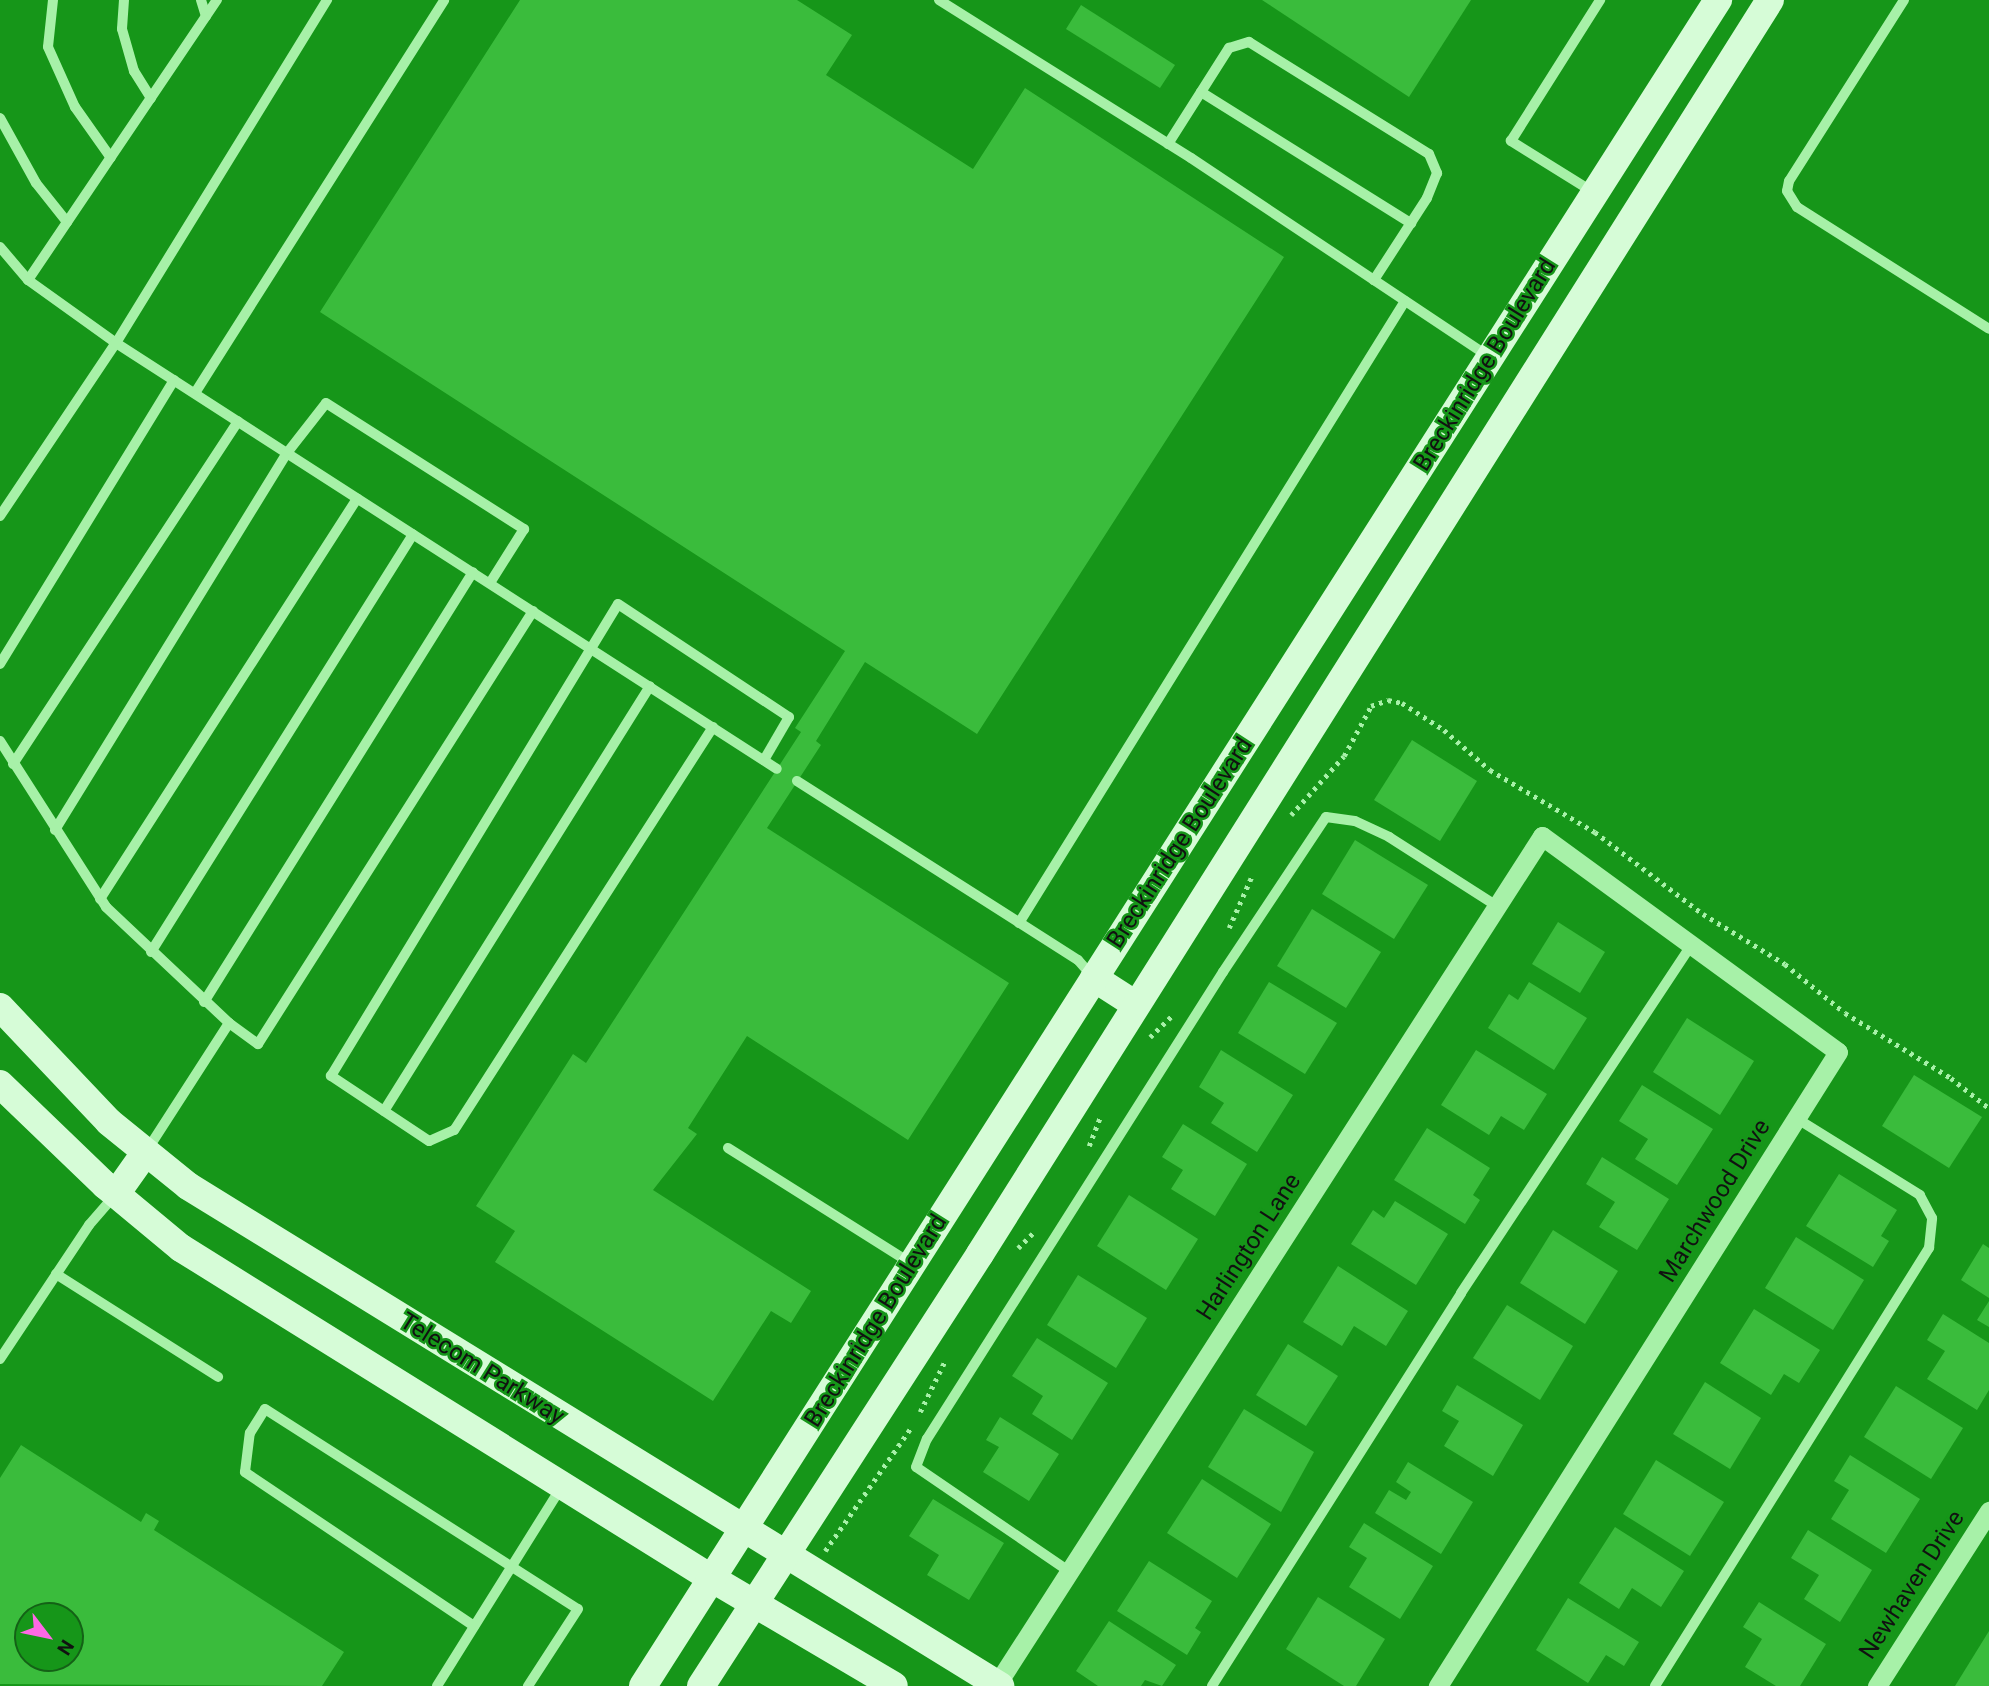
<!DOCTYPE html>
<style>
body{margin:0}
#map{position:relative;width:1989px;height:1686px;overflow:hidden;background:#169619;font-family:Roboto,sans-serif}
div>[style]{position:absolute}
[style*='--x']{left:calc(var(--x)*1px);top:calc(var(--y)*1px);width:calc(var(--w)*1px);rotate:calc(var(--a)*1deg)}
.building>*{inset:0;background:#3abc3c}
.path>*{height:4.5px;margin-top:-2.25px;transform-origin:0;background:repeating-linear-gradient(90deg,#a7f1a8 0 3.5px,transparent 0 8.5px)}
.lane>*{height:10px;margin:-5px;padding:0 5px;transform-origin:5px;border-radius:5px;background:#a7f1a8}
.street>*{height:19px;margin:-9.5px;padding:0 9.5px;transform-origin:9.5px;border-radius:9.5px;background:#a7f1a8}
.secondary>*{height:28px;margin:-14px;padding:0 14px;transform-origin:14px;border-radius:14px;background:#d6fcd7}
span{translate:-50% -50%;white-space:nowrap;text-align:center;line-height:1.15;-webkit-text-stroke:5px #169619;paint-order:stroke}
.street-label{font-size:24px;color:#111}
.north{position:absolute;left:14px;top:1602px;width:70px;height:70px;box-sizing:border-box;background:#169619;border:2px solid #146116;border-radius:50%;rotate:122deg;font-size:19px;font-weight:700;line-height:28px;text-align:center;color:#111}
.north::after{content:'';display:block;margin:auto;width:24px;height:32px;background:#ff68e5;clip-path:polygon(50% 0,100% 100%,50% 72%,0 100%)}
</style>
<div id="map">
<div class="building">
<div style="clip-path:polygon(520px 0,797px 0,852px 35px,826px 75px,973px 169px,1025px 88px,1284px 257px,977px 734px,865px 662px,816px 741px,821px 745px,767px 828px,1009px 983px,908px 1140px,747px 1036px,688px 1128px,697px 1134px,653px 1190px,811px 1291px,791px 1323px,771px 1311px,713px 1401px,495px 1262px,515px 1231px,476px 1206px,573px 1054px,586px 1063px,801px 732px,795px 728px,845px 651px,320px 312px)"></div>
<div style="clip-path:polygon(1262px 0,1471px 0,1409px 97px)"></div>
<div style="clip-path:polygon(1081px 5px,1175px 65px,1160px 88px,1066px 29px)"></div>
<div style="clip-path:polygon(1412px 740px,1477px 781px,1440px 841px,1374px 800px)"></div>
<div style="clip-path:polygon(1355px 840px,1428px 885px,1394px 939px,1322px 894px)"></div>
<div style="clip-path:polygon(1312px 909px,1381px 952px,1346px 1008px,1277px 966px)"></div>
<div style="clip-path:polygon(1558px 922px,1605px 952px,1580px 993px,1532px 964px)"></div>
<div style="clip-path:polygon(1269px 982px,1337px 1023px,1305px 1074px,1238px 1033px)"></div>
<div style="clip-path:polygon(1529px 982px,1587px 1018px,1554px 1070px,1488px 1028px,1509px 994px,1518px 1000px)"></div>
<div style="clip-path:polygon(1687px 1018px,1754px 1061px,1720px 1115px,1653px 1072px)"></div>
<div style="clip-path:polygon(1221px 1050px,1293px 1095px,1257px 1152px,1211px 1123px,1224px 1103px,1199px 1087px)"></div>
<div style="clip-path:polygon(1476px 1050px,1547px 1094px,1524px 1130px,1501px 1116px,1489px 1135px,1441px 1105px)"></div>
<div style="clip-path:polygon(1914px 1075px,1982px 1117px,1949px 1168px,1882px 1126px)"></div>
<div style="clip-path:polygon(1642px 1085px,1713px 1129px,1677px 1185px,1635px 1159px,1648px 1139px,1619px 1121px)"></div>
<div style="clip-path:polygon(1183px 1124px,1247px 1164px,1215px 1216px,1171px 1189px,1183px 1170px,1162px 1157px)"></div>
<div style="clip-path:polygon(1427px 1128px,1490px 1168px,1473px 1195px,1480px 1200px,1465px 1224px,1394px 1180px)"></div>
<div style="clip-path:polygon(1602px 1157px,1669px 1199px,1637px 1250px,1599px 1227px,1615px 1202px,1586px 1184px)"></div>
<div style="clip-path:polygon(1839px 1174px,1897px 1210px,1881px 1236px,1889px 1241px,1873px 1267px,1806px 1226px)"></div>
<div style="clip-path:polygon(1129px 1195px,1198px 1239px,1166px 1290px,1097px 1246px)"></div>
<div style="clip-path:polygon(1395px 1201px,1448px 1234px,1416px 1285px,1351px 1244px,1373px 1210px,1384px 1218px)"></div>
<div style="clip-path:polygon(1553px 1230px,1618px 1271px,1585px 1324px,1520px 1283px)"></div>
<div style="clip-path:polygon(1796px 1237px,1864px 1280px,1833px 1330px,1765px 1288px)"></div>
<div style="clip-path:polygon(1983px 1244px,1989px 1248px,1989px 1298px,1961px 1280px)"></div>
<div style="clip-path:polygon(1338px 1266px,1408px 1311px,1386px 1346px,1354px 1326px,1342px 1346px,1303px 1322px)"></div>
<div style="clip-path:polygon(1078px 1275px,1147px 1318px,1116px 1368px,1047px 1325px)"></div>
<div style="clip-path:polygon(1989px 1301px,1989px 1327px,1977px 1320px)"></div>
<div style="clip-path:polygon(1507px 1305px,1573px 1346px,1540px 1400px,1473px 1358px)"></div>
<div style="clip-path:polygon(1754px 1309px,1820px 1350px,1799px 1383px,1784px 1374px,1771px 1395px,1720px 1363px)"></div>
<div style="clip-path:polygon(1943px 1314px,1989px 1343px,1989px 1390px,1977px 1410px,1927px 1379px,1945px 1351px,1927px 1340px)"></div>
<div style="clip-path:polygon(1037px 1338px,1108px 1383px,1072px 1440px,1032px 1414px,1043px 1396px,1012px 1376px)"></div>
<div style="clip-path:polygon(1288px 1344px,1338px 1376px,1306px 1426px,1256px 1395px)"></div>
<div style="clip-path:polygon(1705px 1382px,1761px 1418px,1730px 1469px,1673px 1434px)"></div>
<div style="clip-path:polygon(1457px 1385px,1523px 1425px,1493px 1476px,1444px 1446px,1459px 1421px,1442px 1411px)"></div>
<div style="clip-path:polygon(1896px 1386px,1963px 1428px,1931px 1479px,1864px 1437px)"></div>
<div style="clip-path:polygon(1244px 1409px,1314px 1452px,1281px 1512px,1208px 1467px)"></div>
<div style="clip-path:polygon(1000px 1417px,1059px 1454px,1029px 1501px,983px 1472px,999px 1447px,986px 1440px)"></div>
<div style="clip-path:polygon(evenodd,21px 1445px,141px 1522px,146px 1513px,159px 1521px,154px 1530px,344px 1652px,322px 1686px,0 1684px,0 1478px,21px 1445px,28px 1616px,70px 1616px,70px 1658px,28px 1658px,28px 1616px)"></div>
<div style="clip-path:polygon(1850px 1455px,1920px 1499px,1886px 1553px,1831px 1519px,1849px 1490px,1834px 1481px)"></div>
<div style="clip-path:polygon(1656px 1460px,1724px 1502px,1690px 1556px,1623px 1514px)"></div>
<div style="clip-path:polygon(1408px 1462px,1473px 1502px,1441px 1554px,1375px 1513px,1389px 1490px,1406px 1500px,1411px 1492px,1396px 1482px)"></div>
<div style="clip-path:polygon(1202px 1479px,1271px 1524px,1237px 1578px,1167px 1533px)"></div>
<div style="clip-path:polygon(933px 1499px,1004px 1543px,969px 1600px,927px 1575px,939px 1555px,909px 1536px)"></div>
<div style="clip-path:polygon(1364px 1523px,1433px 1566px,1400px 1619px,1349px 1587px,1367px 1558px,1349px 1547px)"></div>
<div style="clip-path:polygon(1615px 1527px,1684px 1571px,1661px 1607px,1632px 1588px,1619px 1609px,1579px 1583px)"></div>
<div style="clip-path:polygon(1808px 1530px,1872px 1570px,1840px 1622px,1804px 1599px,1819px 1575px,1791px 1558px)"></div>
<div style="clip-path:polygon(1149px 1561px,1212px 1601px,1195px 1628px,1201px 1632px,1187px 1655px,1117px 1611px)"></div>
<div style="clip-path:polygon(1318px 1597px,1385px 1639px,1356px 1686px,1344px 1686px,1286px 1649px)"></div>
<div style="clip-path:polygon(1568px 1598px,1639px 1642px,1624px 1666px,1606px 1655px,1588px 1683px,1536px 1650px)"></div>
<div style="clip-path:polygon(1759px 1602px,1826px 1644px,1800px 1686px,1776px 1686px,1745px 1667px,1762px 1639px,1743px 1627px)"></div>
<div style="clip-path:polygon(1109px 1621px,1176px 1665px,1162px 1686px,1145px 1680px,1141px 1686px,1098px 1686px,1076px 1671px)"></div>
<div style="clip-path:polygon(1989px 1631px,1989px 1686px,1955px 1686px)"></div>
</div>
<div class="path">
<div style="--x:1291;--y:815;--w:79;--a:-48.1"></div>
<div style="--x:1344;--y:756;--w:57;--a:-61.6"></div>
<div style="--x:1371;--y:706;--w:18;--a:-19"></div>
<div style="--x:1388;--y:700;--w:14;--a:12"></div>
<div style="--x:1402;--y:703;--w:50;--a:32.7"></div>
<div style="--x:1444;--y:730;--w:61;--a:41"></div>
<div style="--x:1490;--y:770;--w:122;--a:30.6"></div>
<div style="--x:1595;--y:832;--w:136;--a:37.2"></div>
<div style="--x:1703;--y:914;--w:96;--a:31.4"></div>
<div style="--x:1785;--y:964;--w:77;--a:39.2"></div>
<div style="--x:1845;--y:1013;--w:124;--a:31.5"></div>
<div style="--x:1951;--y:1078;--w:48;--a:38.3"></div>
<div style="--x:1229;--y:928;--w:55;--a:-66.3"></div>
<div style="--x:1150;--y:1037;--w:33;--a:-44"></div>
<div style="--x:1089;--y:1146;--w:33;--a:-69"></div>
<div style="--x:1018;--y:1248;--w:25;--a:-45"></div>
<div style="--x:920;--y:1412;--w:55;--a:-63.9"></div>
<div style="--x:825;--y:1551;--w:149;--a:-55.1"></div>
</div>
<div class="lane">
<div style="--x:53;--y:0;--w:47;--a:96.1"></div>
<div style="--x:48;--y:47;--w:66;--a:65.8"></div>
<div style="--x:75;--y:107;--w:62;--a:54.8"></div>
<div style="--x:124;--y:0;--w:29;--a:94"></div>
<div style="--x:122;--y:29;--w:44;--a:74.1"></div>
<div style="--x:134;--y:71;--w:32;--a:58"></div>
<div style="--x:201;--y:0;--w:17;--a:73"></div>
<div style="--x:939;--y:0;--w:297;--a:32.1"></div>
<div style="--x:1191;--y:158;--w:358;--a:33.7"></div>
<div style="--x:1904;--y:0;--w:214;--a:122.4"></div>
<div style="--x:1789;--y:181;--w:10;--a:101"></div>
<div style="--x:1787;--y:191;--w:19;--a:58"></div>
<div style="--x:1797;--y:207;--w:227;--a:32.4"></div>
<div style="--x:1201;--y:92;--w:248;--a:32"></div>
<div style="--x:0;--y:118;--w:74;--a:61"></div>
<div style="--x:36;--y:183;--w:50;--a:51.5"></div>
<div style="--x:1168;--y:144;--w:114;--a:-57.6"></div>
<div style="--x:1229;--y:48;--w:21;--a:-17"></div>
<div style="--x:1249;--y:42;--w:212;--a:31.9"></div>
<div style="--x:1429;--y:154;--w:21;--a:67"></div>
<div style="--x:1437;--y:173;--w:27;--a:112"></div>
<div style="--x:1427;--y:198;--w:98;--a:122.9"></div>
<div style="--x:1593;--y:192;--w:97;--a:-148.1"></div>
<div style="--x:1511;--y:141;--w:167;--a:-57.7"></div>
<div style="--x:0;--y:247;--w:43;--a:49.7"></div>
<div style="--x:28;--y:280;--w:108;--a:35.6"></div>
<div style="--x:116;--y:343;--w:403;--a:-58.4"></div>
<div style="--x:28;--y:280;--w:338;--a:-56"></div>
<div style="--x:195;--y:393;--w:465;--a:-57.6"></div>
<div style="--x:0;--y:516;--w:208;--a:-56.2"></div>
<div style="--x:116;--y:343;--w:786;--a:32.8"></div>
<div style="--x:0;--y:664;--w:333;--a:-58.5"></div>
<div style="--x:713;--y:727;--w:479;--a:122.7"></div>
<div style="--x:454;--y:1130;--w:27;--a:156"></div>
<div style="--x:429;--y:1141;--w:118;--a:-146.4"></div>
<div style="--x:331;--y:1076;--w:552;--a:-58.7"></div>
<div style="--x:618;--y:604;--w:205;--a:33.5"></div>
<div style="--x:789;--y:717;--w:50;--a:120.2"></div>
<div style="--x:0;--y:741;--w:197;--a:57.4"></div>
<div style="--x:106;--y:907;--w:169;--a:43.3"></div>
<div style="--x:229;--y:1023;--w:151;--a:122.8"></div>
<div style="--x:13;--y:764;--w:410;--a:-56.7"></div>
<div style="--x:797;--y:781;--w:333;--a:32.5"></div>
<div style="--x:1078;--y:960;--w:20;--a:49"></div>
<div style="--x:55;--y:830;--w:443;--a:-58.4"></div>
<div style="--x:287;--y:453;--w:63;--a:-52"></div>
<div style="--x:326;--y:403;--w:235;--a:32.5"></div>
<div style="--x:524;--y:529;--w:64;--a:122.2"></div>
<div style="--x:100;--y:899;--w:476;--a:-57.3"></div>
<div style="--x:1019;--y:923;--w:732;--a:-58.18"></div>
<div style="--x:151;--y:952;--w:493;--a:-57.9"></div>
<div style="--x:204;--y:1002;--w:507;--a:-57.97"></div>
<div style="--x:229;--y:1023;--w:36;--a:36"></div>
<div style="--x:258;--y:1044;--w:513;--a:-57.58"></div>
<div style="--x:384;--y:1111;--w:501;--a:-57.96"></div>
<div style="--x:728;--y:1148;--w:218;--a:32.2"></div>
<div style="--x:56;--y:1274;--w:192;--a:32.4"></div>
<div style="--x:0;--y:1359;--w:161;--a:-56.4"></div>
<div style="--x:89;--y:1225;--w:40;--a:-49"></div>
<div style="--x:1070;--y:1572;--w:186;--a:-145.7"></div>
<div style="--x:916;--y:1467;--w:30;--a:-69"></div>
<div style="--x:927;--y:1439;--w:553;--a:-57.63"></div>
<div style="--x:1223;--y:972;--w:186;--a:-56.4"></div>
<div style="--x:1326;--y:817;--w:29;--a:8"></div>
<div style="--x:1355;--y:821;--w:38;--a:25"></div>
<div style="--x:1389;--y:837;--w:128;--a:32.6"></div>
<div style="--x:474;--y:1626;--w:276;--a:-146.1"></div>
<div style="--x:245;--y:1472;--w:39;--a:-83"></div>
<div style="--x:250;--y:1433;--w:28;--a:-58"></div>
<div style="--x:265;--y:1409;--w:371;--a:32.6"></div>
<div style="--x:578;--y:1609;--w:92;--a:123"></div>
<div style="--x:437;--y:1686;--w:236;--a:-58"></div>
<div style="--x:1212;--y:1686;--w:465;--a:-57.6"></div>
<div style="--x:1461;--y:1293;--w:417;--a:-56.5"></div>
<div style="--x:1655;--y:1686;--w:517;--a:-57.97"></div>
<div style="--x:1929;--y:1248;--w:30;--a:-84"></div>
<div style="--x:1932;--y:1218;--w:26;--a:-118"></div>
<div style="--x:1920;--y:1195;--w:146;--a:-148.2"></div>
</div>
<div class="street">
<div style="--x:997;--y:1684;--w:1008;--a:-57.27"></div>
<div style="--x:1542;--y:836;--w:366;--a:36.1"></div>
<div style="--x:1838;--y:1052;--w:750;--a:122.25"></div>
<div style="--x:1877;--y:1686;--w:208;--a:-57.4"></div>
</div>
<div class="secondary">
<div style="--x:1094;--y:978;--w:50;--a:32.7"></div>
<div style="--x:0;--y:1007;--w:158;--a:46.5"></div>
<div style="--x:109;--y:1122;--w:102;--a:39"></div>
<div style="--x:188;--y:1186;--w:954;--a:31.62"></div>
<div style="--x:0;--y:1084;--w:146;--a:43.9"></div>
<div style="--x:105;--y:1185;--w:99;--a:39.7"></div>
<div style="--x:181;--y:1248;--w:624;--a:31.91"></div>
<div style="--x:711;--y:1578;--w:212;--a:30.5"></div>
<div style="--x:116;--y:1194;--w:50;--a:-54.7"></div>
<div style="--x:643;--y:1686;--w:2000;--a:-57.48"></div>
<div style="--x:701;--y:1686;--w:514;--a:-57.14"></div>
<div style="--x:980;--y:1254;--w:1482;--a:-57.79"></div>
</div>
<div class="street-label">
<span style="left:1485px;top:365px;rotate:-58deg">Breckinridge Boulevard</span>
<span style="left:1180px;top:843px;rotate:-57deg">Breckinridge Boulevard</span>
<span style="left:1715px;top:1201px;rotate:-58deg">Marchwood Drive</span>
<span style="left:1249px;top:1247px;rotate:-57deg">Harlington Lane</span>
<span style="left:876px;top:1321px;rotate:-58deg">Breckinridge Boulevard</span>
<span style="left:482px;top:1369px;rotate:32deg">Telecom Parkway</span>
<span style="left:1912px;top:1585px;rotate:-57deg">Newhaven Drive</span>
</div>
<div class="north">N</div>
</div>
